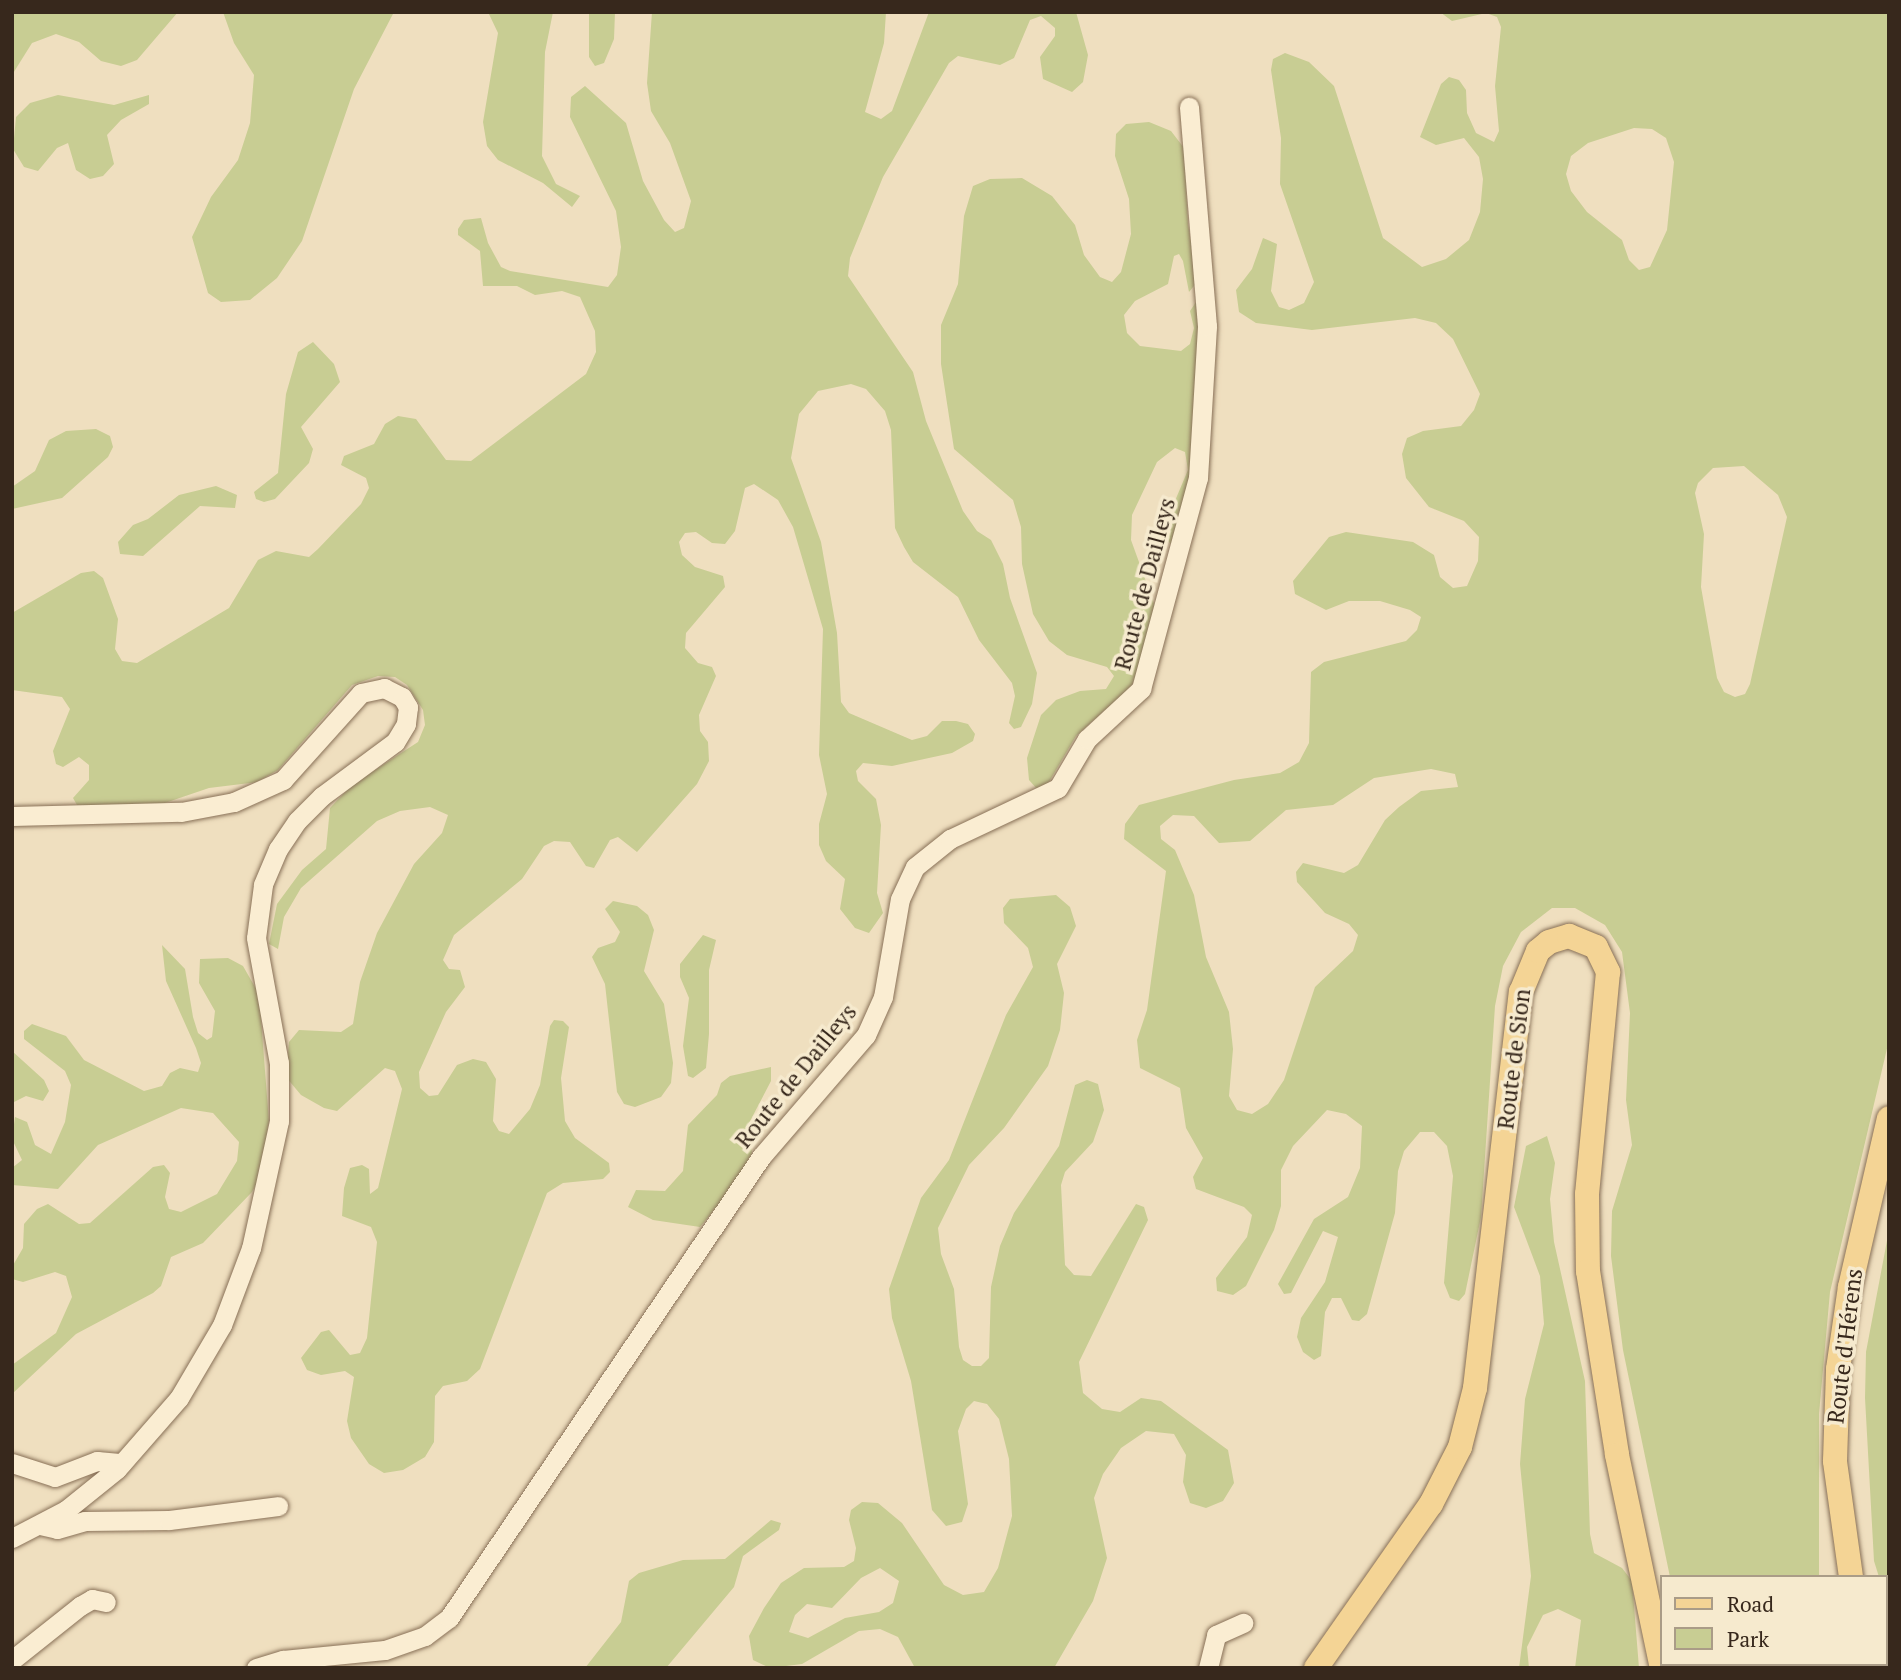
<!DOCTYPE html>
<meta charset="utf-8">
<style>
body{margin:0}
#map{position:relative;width:1901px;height:1680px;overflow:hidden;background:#efdfbf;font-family:"PT Serif",serif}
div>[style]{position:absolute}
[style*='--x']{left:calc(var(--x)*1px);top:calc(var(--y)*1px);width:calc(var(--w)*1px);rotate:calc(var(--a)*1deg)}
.green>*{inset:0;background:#c8cd93}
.roads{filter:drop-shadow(0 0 2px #887057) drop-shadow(0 0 2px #887057)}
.minor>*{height:19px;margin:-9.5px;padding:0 9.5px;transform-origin:9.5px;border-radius:9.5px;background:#faedd2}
.major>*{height:24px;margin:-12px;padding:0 12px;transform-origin:12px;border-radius:12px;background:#f4d495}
span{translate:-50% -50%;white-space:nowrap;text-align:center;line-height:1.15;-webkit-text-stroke:7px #f6eace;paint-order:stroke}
.street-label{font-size:23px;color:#37281c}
.frame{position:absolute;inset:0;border:14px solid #37281c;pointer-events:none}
.legend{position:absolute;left:1660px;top:1575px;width:228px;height:91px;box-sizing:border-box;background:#f6eace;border:2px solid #aa9c87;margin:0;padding:9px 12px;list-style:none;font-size:21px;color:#37281c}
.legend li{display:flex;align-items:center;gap:14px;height:35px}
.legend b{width:35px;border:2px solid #aa9c87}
</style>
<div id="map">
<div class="green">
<div style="clip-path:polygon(12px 12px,178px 12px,137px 60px,121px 66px,101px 61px,79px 42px,56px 34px,32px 43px,12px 75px)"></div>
<div style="clip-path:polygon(223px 12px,394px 12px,354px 89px,302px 241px,277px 278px,250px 300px,221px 302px,208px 293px,192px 237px,211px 197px,238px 160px,250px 123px,254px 75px,234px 43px)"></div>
<div style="clip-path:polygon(488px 12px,553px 12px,545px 52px,542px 156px,556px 184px,580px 196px,572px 207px,543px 183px,498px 160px,487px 146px,483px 122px,498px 33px)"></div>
<div style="clip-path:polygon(589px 12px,615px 12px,614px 39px,604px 63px,595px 66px,589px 57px)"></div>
<div style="clip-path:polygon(652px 12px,886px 12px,884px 43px,865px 112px,881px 119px,892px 111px,929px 12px,1076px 12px,1088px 55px,1083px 82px,1072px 92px,1043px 79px,1040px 57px,1055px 36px,1055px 28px,1041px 16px,1030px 20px,1014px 58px,1000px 65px,958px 56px,949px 63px,883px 177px,850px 258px,848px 276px,913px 372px,926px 421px,963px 511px,977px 531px,991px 540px,1003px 564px,1010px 598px,1037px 673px,1032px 704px,1021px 727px,1014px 729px,1009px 723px,1015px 696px,1012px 683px,979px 640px,958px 597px,913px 562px,904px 547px,895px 528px,891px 430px,885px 411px,866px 389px,851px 384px,818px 391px,799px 414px,791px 458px,821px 542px,837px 633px,841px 702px,849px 713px,912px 740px,927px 736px,942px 721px,956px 721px,968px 724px,975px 734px,973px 741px,952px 753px,892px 766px,863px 763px,856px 771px,858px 781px,876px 799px,881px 825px,877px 893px,883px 913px,869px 933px,855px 928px,840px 909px,845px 879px,826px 861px,819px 845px,819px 824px,827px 794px,819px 755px,823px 629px,793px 527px,778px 500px,754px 484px,745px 488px,735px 531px,725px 544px,712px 543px,696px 532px,685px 533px,679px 542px,682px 555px,695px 567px,723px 576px,725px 587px,686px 633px,685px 648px,698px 663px,712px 667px,716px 676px,699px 715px,700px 731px,708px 742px,709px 761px,697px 784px,637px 852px,618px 837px,610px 840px,594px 868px,586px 866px,570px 842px,554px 841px,544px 846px,522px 879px,454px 935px,443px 960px,449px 969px,460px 970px,465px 987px,446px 1012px,419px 1072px,420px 1088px,429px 1096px,438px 1095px,457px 1065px,473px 1059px,486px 1062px,496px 1079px,493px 1121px,499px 1131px,509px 1134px,530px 1109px,540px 1085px,550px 1026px,554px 1020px,563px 1021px,569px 1027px,561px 1078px,565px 1121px,575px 1138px,609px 1163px,610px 1172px,603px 1179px,563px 1183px,547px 1193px,480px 1369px,467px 1381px,443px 1386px,435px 1396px,434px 1442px,425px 1457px,403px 1470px,384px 1473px,369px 1464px,351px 1438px,347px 1421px,354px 1377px,345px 1371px,321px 1375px,307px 1370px,301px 1358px,321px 1332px,329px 1330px,350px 1355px,360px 1353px,367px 1338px,377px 1242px,371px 1227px,342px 1216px,344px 1188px,350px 1168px,362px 1165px,369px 1169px,370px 1194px,378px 1188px,402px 1089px,395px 1071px,385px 1068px,337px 1111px,324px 1108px,301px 1095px,286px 1077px,289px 1042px,299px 1030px,341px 1032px,353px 1024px,360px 982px,377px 933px,414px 864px,442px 833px,448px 815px,430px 807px,400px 811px,377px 821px,301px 888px,284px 917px,278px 949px,269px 944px,277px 904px,302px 870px,326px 849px,330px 808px,352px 785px,418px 742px,425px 725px,423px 710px,407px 685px,395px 677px,378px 676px,352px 685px,278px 770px,257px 782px,209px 788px,156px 806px,77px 805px,73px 798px,89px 780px,89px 765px,79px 757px,63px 767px,56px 764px,53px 751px,70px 709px,62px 697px,12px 690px,12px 613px,81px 573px,94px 571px,103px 578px,118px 619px,115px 649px,122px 661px,137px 663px,229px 608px,258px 560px,276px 551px,309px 557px,318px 549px,361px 504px,369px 488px,366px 478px,341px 465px,344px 456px,374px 444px,385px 424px,398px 416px,416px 419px,446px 460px,471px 461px,586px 374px,596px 352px,595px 331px,580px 297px,562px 291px,535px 295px,517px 286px,483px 286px,480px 251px,458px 235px,458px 229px,464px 220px,481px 218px,488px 243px,501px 267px,510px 271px,608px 287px,617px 275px,621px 247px,616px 211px,570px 117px,571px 97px,585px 86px,626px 123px,643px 181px,664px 220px,675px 232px,684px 228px,691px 201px,670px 143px,651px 111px,647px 83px)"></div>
<div style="clip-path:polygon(evenodd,1440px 12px,1889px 12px,1889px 1040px,1830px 1292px,1819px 1414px,1819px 1577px,1670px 1577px,1623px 1350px,1611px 1256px,1612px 1211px,1632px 1145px,1626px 1100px,1630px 1013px,1622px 952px,1605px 925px,1575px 908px,1552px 908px,1521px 932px,1503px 966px,1495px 1006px,1481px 1217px,1465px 1294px,1459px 1301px,1450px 1298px,1444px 1283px,1453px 1176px,1447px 1146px,1434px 1132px,1420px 1132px,1404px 1151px,1398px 1171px,1395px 1213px,1367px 1314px,1359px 1321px,1352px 1320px,1341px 1298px,1332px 1298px,1325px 1312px,1321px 1356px,1314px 1360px,1303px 1352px,1297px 1337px,1301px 1318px,1325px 1282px,1338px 1237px,1323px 1231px,1291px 1293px,1284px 1294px,1278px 1284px,1314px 1219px,1348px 1197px,1360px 1168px,1362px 1126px,1346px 1114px,1327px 1110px,1293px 1146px,1281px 1170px,1281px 1206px,1274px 1230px,1246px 1286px,1233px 1295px,1217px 1291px,1216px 1278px,1247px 1237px,1252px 1215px,1244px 1207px,1196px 1189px,1193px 1177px,1203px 1158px,1186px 1128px,1180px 1088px,1140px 1068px,1137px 1040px,1147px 1010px,1166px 871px,1124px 839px,1125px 824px,1139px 805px,1234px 780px,1280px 773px,1299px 762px,1309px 743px,1311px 672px,1324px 662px,1406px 641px,1417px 630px,1421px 617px,1410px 610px,1380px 601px,1349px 601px,1326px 610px,1295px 594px,1293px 581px,1329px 537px,1346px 532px,1413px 542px,1434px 555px,1440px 577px,1453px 588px,1467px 586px,1478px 561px,1479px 537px,1464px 521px,1429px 507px,1406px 478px,1402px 454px,1407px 438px,1423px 431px,1461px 426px,1474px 410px,1480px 394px,1453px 339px,1436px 323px,1415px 318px,1312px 330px,1256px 323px,1239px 312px,1236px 290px,1252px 269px,1263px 238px,1277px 244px,1271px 291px,1279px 307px,1289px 310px,1304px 303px,1314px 282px,1280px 184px,1281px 138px,1271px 70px,1273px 59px,1285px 53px,1309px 62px,1334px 86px,1383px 238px,1422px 267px,1446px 259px,1469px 240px,1480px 212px,1483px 179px,1479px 157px,1464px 138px,1436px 145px,1420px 137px,1441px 84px,1449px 77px,1459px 80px,1466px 90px,1467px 113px,1476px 133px,1494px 142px,1499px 131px,1495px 86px,1501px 27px,1497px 17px,1486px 13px,1452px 21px,1440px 12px,1634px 128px,1652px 129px,1666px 138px,1674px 162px,1667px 230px,1650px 267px,1639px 270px,1629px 260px,1622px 240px,1587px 212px,1571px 191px,1566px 174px,1571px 156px,1588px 143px,1634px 128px,1440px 12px,1744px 466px,1778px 495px,1787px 517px,1750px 684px,1745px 694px,1735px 697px,1724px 692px,1717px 678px,1701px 587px,1704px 534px,1695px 493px,1698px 483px,1713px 468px,1744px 466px,1440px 12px,1431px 769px,1455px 774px,1458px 787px,1421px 791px,1399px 807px,1385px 820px,1358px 865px,1344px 873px,1303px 863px,1296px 872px,1297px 882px,1325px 913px,1349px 924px,1358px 935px,1353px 951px,1315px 987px,1284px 1080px,1268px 1104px,1252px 1114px,1237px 1110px,1229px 1096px,1233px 1049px,1229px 1012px,1206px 957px,1194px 895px,1175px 850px,1161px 839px,1160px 826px,1173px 815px,1194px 816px,1219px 843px,1250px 841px,1286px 810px,1333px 805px,1374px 778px,1431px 769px)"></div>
<div style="clip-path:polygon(58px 95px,114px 105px,149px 95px,149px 104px,121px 120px,107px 135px,114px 164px,103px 176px,90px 179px,76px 170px,68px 143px,57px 148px,38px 171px,24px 167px,13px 149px,16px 117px,30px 103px)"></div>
<div style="clip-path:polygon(1149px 122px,1171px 131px,1184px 148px,1188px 224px,1198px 281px,1189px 292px,1183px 261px,1179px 254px,1174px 256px,1168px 284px,1135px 301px,1124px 315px,1127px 333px,1140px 346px,1181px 351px,1190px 344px,1194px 328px,1190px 311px,1196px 302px,1208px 422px,1172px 545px,1161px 534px,1188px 470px,1185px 452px,1175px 448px,1157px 462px,1132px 515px,1131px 540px,1156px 609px,1132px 686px,1076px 736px,1046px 787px,1037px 789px,1029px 780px,1027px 758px,1041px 715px,1056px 700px,1080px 691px,1106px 689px,1114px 676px,1107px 667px,1067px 655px,1049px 641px,1033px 614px,1022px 564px,1021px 527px,1013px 500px,954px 449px,941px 364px,941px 325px,958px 284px,964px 216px,973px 186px,990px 179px,1022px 178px,1052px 196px,1075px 225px,1084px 255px,1100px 277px,1112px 282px,1121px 272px,1131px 234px,1129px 199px,1115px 156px,1116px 134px,1126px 124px)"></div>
<div style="clip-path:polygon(313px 342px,334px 364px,340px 382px,301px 427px,313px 449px,309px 463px,275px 499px,264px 502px,256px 499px,254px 492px,278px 473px,286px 394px,298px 352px)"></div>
<div style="clip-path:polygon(96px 429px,110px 436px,113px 447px,108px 457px,62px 498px,12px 509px,12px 487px,35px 471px,49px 440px,66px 431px)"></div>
<div style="clip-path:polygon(216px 486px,237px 495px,235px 508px,200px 506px,143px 556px,120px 554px,118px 542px,133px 525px,148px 519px,179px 495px)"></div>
<div style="clip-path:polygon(evenodd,1056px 895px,1070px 907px,1076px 926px,1057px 964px,1064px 993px,1060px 1030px,1048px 1066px,1004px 1128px,969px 1165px,938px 1228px,941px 1254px,954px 1289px,959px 1347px,963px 1360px,972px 1366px,981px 1366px,989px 1358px,991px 1287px,1000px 1246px,1014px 1213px,1059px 1146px,1075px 1085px,1087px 1080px,1098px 1084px,1104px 1110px,1093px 1142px,1065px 1172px,1061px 1185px,1065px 1265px,1074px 1275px,1091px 1276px,1136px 1204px,1144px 1207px,1148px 1220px,1079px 1362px,1083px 1393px,1102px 1409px,1120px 1412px,1141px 1398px,1161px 1401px,1228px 1450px,1234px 1483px,1223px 1501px,1206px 1508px,1190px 1503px,1183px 1482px,1186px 1455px,1174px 1434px,1146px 1431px,1121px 1448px,1103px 1474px,1094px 1498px,1107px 1558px,1093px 1601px,1054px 1668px,915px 1668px,898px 1637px,880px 1629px,859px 1631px,802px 1664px,770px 1668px,753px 1660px,749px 1636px,764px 1608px,781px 1583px,804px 1568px,844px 1567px,854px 1561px,856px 1548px,849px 1520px,851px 1510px,862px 1502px,878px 1503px,902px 1523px,944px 1585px,963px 1595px,984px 1592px,998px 1568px,1012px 1516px,1009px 1459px,999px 1419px,987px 1404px,974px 1401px,966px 1409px,958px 1431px,968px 1504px,962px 1522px,946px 1526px,932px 1510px,911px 1381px,892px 1318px,889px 1289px,921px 1198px,949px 1160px,1006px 1015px,1033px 967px,1028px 948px,1004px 923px,1003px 908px,1010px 899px,1056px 895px,880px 1568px,899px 1581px,893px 1603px,879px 1612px,845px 1618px,808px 1638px,789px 1632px,795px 1615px,807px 1604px,832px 1608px,861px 1578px,880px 1568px)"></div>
<div style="clip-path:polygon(613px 901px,637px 906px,648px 915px,654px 930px,644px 971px,664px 1004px,673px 1063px,671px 1083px,661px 1097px,635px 1107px,624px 1104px,617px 1092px,605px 984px,592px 957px,598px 948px,615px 942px,620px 932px,605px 909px)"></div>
<div style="clip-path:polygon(703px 935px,716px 940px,709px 970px,709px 1034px,706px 1068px,693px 1078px,688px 1076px,683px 1046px,689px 998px,680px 977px,680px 964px)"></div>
<div style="clip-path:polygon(162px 945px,185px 969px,193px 1017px,198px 1033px,207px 1040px,212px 1037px,215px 1011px,199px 983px,200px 959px,228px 958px,243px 966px,259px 994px,269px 1122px,260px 1177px,252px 1192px,203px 1243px,171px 1257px,161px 1286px,153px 1293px,76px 1334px,12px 1394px,12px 1365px,56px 1333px,72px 1297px,66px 1276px,55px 1272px,23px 1282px,12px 1279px,12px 1267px,23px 1248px,24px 1224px,37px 1209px,48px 1204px,79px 1224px,90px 1223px,153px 1167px,164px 1165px,170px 1173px,165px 1197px,169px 1209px,181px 1212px,217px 1194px,237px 1161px,239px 1142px,213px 1113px,181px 1108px,98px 1145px,58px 1189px,12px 1185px,12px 1168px,22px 1160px,12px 1139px,15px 1117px,27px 1122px,35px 1145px,51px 1154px,65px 1122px,71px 1085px,65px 1071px,24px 1039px,24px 1031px,32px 1024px,66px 1036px,84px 1060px,144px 1091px,162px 1086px,170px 1073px,180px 1068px,198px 1072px,201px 1063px,196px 1048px,166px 981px)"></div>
<div style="clip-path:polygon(12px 1051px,44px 1080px,49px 1091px,43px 1101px,26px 1096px,12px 1103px)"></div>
<div style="clip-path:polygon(771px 1067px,771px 1081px,748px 1125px,752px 1153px,730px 1191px,700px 1227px,653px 1220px,628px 1207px,636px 1190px,665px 1191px,683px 1171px,688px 1125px,717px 1095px,721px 1083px,730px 1076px)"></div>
<div style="clip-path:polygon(1547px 1136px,1555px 1163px,1550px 1199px,1554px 1242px,1585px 1381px,1590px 1534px,1594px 1553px,1622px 1568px,1632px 1581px,1639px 1668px,1575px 1668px,1581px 1620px,1558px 1609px,1543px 1615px,1527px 1647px,1529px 1668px,1519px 1668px,1531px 1576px,1520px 1464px,1525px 1399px,1544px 1324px,1540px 1276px,1514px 1207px,1526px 1146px)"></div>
<div style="clip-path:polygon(1889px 1230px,1889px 1607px,1885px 1577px,1879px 1577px,1874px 1561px,1865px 1398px,1866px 1352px)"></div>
<div style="clip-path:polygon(771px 1520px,781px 1523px,779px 1530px,743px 1556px,734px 1587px,666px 1668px,585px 1668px,621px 1622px,629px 1581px,639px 1573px,683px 1560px,725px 1559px)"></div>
<div style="clip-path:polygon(1692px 1664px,1841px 1664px,1843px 1668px,1692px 1668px)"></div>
</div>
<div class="roads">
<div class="minor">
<div style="--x:12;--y:816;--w:169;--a:-1.4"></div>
<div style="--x:181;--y:812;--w:54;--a:-10.7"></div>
<div style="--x:234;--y:802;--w:54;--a:-24.2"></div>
<div style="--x:283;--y:780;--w:117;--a:-48.1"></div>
<div style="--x:361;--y:693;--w:24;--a:-12"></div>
<div style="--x:384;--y:688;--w:20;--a:27"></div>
<div style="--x:402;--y:697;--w:12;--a:59"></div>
<div style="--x:408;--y:707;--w:17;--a:97"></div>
<div style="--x:406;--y:724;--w:21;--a:121"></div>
<div style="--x:395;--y:742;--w:91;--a:143.5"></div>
<div style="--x:322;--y:796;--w:35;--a:135"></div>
<div style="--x:297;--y:821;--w:34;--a:124"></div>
<div style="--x:278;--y:849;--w:39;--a:113"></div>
<div style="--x:263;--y:885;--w:53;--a:97.5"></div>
<div style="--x:256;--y:938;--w:127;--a:79.6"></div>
<div style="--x:279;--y:1063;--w:58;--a:90"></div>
<div style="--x:279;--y:1121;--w:130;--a:102.4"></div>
<div style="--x:251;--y:1248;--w:82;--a:110.6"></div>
<div style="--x:222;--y:1325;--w:85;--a:120.5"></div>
<div style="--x:179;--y:1398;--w:94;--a:131.1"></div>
<div style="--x:117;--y:1469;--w:65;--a:141.2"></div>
<div style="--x:66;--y:1510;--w:61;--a:152.6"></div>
<div style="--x:12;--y:1463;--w:45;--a:18"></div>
<div style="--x:55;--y:1477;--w:45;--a:-20.9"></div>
<div style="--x:97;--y:1461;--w:25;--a:5"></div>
<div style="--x:40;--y:1525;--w:17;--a:13"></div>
<div style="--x:57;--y:1529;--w:29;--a:-16"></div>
<div style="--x:85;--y:1521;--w:84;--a:-0.7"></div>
<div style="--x:169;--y:1520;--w:110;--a:-7.3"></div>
<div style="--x:12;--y:1660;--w:87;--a:-38.5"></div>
<div style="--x:80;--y:1606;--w:14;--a:-30"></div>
<div style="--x:92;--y:1599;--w:14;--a:12"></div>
<div style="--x:256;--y:1668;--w:28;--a:-17"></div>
<div style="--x:283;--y:1660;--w:102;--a:-5.6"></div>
<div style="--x:385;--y:1650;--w:42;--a:-19.3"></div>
<div style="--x:425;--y:1636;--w:30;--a:-37"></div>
<div style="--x:449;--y:1618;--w:557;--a:-55.91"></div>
<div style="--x:761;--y:1157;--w:161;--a:-49.3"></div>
<div style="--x:866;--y:1035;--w:42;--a:-65.9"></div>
<div style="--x:883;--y:997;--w:99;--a:-80.2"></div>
<div style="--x:900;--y:899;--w:35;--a:-65"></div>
<div style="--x:915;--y:867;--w:45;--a:-38.7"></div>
<div style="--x:950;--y:839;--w:119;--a:-25.3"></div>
<div style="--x:1058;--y:788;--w:57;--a:-59.4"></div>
<div style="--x:1087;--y:739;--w:74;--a:-42.8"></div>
<div style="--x:1141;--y:689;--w:219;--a:-74.9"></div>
<div style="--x:1198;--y:478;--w:152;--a:-86.6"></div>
<div style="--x:1207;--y:326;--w:220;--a:-94.7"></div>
<div style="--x:1208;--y:1668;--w:34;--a:-76"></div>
<div style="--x:1216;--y:1635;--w:30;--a:-24"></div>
</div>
<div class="major">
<div style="--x:1851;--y:1577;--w:117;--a:-97.9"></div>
<div style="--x:1835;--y:1461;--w:92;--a:-88.1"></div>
<div style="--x:1838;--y:1369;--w:83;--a:-81.7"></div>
<div style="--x:1850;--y:1287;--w:173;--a:-77"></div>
<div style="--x:1873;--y:1664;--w:4;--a:76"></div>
<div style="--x:1316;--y:1668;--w:200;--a:-55"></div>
<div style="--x:1431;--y:1504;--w:64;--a:-63"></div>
<div style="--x:1460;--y:1447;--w:61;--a:-75.7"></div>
<div style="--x:1475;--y:1388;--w:399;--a:-83.4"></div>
<div style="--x:1521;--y:992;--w:44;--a:-67.5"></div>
<div style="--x:1538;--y:951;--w:14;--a:-39"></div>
<div style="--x:1549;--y:942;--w:21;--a:-17"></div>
<div style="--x:1569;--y:936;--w:29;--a:22"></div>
<div style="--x:1596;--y:947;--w:28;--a:64"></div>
<div style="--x:1608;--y:972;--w:223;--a:95.4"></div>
<div style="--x:1587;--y:1194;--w:77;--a:89.3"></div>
<div style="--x:1588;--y:1271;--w:186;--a:81"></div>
<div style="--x:1617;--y:1455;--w:218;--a:78.1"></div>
</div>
</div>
<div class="street-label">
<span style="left:1145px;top:584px;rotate:-75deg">Route de Dailleys</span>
<span style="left:1514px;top:1059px;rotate:-83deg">Route de Sion</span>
<span style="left:796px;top:1076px;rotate:-51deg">Route de Dailleys</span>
<span style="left:1845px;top:1346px;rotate:-83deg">Route d'Hérens</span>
</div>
<div class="frame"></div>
<ul class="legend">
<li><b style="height:9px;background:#f4d495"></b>Road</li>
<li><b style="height:19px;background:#c8cd93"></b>Park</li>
</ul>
</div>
